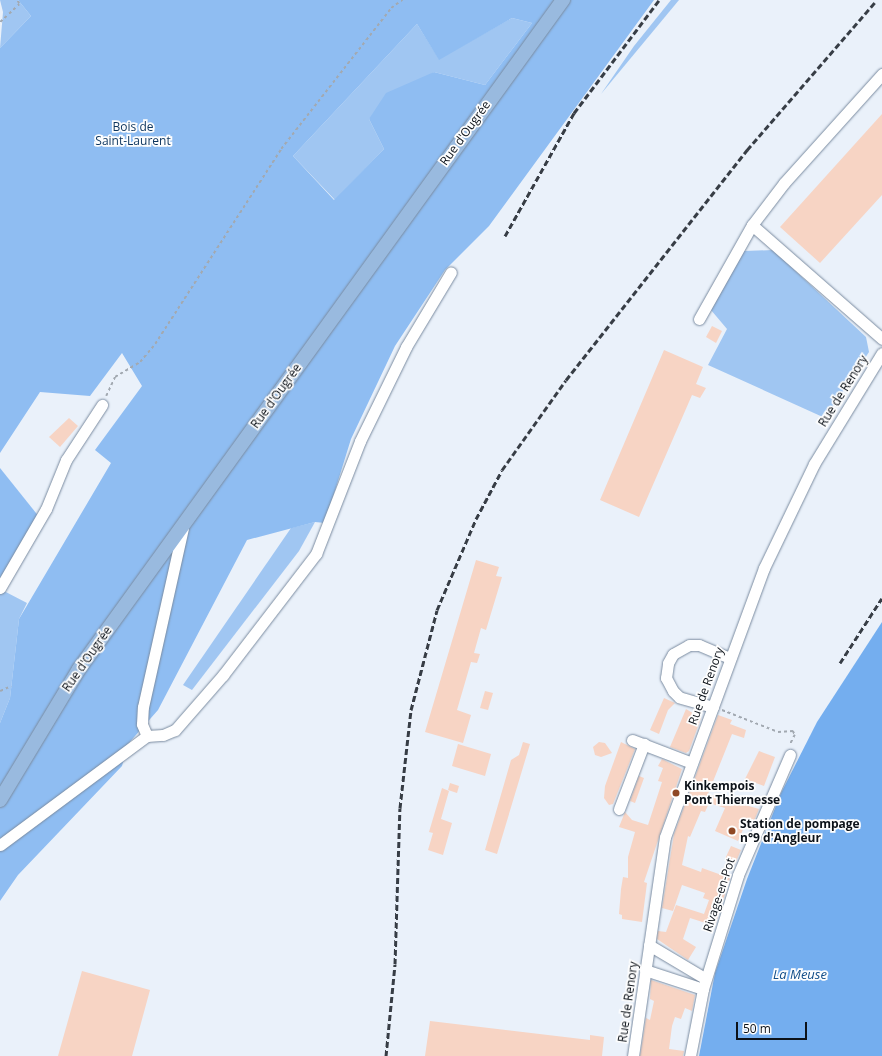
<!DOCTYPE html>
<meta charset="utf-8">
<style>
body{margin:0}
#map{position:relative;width:882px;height:1056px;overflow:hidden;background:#eaf1fa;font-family:"Open Sans",sans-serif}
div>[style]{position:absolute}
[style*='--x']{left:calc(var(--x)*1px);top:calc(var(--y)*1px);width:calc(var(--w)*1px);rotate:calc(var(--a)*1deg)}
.green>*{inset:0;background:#a0c6f2}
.forest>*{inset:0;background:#8fbdf2}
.water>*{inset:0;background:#74aeef}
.building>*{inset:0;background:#f7d4c4}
.path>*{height:1.5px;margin-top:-0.75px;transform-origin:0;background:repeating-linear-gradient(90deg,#a2a9b1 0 3px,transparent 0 6px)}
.roads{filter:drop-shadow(0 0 1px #7a8ba0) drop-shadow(0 0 1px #7a8ba0)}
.minor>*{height:11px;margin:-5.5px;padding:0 5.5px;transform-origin:5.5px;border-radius:5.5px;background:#fff}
.major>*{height:14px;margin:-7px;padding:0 7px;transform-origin:7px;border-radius:7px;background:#99badf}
.rail>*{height:3px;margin-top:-1.5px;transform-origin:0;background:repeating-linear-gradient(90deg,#373d45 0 6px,transparent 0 9px)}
.dots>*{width:11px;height:11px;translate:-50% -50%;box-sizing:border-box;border:2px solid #fefefe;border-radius:50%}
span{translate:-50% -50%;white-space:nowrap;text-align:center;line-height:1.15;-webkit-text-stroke:3.5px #fefefe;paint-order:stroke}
.park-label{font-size:12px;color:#0b345e}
.street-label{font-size:12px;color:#0c1219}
.poi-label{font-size:12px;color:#0c1219;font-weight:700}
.left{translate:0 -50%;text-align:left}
.water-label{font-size:13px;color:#124e89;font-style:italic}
.scale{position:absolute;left:736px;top:1022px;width:71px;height:18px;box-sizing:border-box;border:2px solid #0c1219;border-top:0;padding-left:5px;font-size:12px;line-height:14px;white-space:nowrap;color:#0c1219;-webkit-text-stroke:3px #fefefe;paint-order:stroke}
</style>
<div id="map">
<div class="green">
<div style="clip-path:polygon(0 0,18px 0,31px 16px,0 48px,3px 12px)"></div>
<div style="clip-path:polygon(671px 0,679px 0,601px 94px,634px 46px)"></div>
<div style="clip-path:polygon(512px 18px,532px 23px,485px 85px,434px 72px,369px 119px,384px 149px,335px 200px,293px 156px,417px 24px,439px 59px)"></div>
<div style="clip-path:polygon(773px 250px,866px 337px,869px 352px,825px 418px,708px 365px,727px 329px,711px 310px,744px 251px)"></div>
<div style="clip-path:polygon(315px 522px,299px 551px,192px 690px,183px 685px,291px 528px)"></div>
<div style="clip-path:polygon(0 589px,27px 603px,19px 619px,10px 698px,0 723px)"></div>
</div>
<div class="forest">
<div style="clip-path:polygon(evenodd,18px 0,654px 0,489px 226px,445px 270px,395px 346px,351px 439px,325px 523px,315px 522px,247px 540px,158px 710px,128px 744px,122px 766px,18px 875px,0 901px,0 723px,10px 698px,19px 619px,111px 463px,95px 450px,142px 386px,122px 353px,90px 396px,40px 392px,0 453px,0 48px,31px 16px,18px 0,512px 18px,532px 23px,485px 85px,434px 72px,386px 93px,369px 119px,384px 149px,334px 200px,293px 156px,417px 24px,439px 60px,512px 18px)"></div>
<div style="clip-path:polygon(0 468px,40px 518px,0 588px)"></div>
</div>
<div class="water">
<div style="clip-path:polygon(882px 622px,882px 1056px,699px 1056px,715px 973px,747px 879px,781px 793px,817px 722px)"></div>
</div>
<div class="building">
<div style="clip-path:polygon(882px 114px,882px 195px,820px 263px,780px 227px)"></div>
<div style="clip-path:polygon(712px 326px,722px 331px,716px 343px,706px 337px)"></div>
<div style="clip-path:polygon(664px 350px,703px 367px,696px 384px,706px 388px,700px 398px,692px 395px,639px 517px,600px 500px)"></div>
<div style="clip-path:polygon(69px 418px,78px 426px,60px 447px,49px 437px)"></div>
<div style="clip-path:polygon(476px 560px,499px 567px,496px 576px,502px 577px,486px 630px,481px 628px,474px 653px,480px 654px,477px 663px,471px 662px,457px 710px,471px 715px,463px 743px,425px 732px)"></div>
<div style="clip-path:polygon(485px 691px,493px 693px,488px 710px,480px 708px)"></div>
<div style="clip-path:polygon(664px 698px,675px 703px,668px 710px,659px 734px,650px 730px)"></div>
<div style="clip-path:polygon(686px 709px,701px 718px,689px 751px,686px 753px,670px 747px)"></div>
<div style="clip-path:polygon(718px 715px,732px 720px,730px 724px,746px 730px,744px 738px,732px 734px,708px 794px,759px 809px,751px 828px,745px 825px,738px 841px,715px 831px,725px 808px,709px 803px,705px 812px,701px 811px,690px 837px,688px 836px,682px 865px,701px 872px,702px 868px,730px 878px,715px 926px,690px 918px,683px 939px,696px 947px,688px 960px,657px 939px,658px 931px,666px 932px,676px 905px,704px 914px,709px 900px,703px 898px,705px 893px,682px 885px,673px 911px,662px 908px,674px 834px)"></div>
<div style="clip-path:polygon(523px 742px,530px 744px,497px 854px,485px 850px,511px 760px,519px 755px)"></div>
<div style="clip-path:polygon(599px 742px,605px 743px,612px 753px,601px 757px,595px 755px,593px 747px)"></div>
<div style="clip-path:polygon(621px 742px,635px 749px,613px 804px,609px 805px,604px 798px,605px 786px)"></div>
<div style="clip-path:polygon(458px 744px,491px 754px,485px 776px,452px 766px)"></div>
<div style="clip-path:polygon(759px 751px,775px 757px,764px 786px,745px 779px)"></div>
<div style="clip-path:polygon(662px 759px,682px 769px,644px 882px,647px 883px,642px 922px,622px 919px,622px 915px,619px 914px,621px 889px,623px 877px,628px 878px,628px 857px,635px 832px,619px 827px,625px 812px,632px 820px,648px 825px,662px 782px,658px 781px,663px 768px,658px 766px)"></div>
<div style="clip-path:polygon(639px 776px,644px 778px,635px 803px,630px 801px)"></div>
<div style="clip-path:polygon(450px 783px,459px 786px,457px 793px,448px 790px)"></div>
<div style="clip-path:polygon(442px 788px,449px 791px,441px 819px,452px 823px,443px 855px,428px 850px,433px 833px,429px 832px)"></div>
<div style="clip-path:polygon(731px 846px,741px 850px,735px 864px,725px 859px)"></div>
<div style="clip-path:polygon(82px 971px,150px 990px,132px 1056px,58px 1056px)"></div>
<div style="clip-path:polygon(651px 980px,695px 995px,692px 1011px,685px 1008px,681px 1019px,675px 1017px,672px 1026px,669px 1049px,684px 1051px,683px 1056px,640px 1056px,646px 1018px,650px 1020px,654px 1001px,650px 999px)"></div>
<div style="clip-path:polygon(430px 1021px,590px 1040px,590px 1035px,604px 1037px,602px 1056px,425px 1056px)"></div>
</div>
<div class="path">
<div style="--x:0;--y:22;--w:26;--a:-43"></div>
<div style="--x:19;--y:4;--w:4;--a:-117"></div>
<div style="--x:106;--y:396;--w:21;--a:-65"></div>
<div style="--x:115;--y:377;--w:29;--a:-31"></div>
<div style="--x:140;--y:362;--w:23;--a:-50"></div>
<div style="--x:155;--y:344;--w:232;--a:-57.1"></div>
<div style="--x:281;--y:149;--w:179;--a:-52"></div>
<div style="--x:391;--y:8;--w:14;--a:-36"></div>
<div style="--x:0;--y:691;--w:12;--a:-24"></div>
<div style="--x:722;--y:710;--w:60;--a:21.4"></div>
<div style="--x:778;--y:732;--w:15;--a:-4"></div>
<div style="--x:793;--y:731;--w:4;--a:63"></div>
<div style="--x:795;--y:735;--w:11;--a:117"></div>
</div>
<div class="roads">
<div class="minor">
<div style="--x:752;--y:225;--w:173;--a:41.2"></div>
<div style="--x:699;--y:319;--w:108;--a:-60.6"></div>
<div style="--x:752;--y:225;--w:53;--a:-52.7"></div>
<div style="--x:784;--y:183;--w:147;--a:-48"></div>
<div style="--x:0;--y:588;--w:91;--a:-59.8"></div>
<div style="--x:46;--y:509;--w:53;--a:-67.8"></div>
<div style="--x:66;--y:460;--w:66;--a:-56.8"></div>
<div style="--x:713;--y:707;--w:35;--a:-164"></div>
<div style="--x:679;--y:697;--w:8;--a:-135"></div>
<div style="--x:673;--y:691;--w:15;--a:-118"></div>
<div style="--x:666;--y:678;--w:15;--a:-82"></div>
<div style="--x:668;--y:663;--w:10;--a:-61"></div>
<div style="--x:673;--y:654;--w:18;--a:-29"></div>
<div style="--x:689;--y:645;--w:10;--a:0"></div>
<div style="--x:699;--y:645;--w:34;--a:23"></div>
<div style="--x:147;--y:736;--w:13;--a:-113"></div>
<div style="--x:142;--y:724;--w:17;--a:-87"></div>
<div style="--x:143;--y:707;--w:183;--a:-77.4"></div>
<div style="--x:632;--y:740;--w:64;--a:21"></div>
<div style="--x:619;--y:809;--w:70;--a:-69"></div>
<div style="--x:0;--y:845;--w:183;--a:-36.6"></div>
<div style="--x:147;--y:736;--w:16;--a:-4"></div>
<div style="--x:163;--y:735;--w:13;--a:-23"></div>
<div style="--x:175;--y:730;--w:73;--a:-48.9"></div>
<div style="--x:223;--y:675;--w:153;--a:-52.5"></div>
<div style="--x:316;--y:554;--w:121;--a:-68.7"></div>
<div style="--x:360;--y:441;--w:105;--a:-63.9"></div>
<div style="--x:406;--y:347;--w:87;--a:-59"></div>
<div style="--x:649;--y:945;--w:66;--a:30.8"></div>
<div style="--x:645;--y:970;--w:61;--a:18.1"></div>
<div style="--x:633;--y:1056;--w:221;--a:-81.7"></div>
<div style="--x:665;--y:837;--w:287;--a:-69.8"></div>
<div style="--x:764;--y:568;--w:115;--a:-64.3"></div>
<div style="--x:814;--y:464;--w:130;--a:-58.5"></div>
<div style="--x:690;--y:1056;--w:68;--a:-79"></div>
<div style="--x:703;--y:989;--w:119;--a:-72.9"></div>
<div style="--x:738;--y:875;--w:131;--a:-66.6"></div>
</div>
<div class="major">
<div style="--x:0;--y:800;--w:153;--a:-58.9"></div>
<div style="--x:79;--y:669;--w:826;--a:-54.12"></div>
</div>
</div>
<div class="rail">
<div style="--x:505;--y:236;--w:141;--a:-60.7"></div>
<div style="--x:574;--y:113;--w:141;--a:-53"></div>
<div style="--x:840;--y:663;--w:77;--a:-57.1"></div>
<div style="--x:386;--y:1056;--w:92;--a:-84.4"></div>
<div style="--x:395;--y:964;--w:156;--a:-88.2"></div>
<div style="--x:400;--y:808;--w:99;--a:-83.6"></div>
<div style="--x:411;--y:710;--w:103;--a:-75.4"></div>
<div style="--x:437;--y:610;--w:99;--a:-66.8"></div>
<div style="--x:476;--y:519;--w:55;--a:-62"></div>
<div style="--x:502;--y:470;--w:110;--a:-54.6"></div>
<div style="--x:566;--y:380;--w:293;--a:-51.8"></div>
<div style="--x:747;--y:150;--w:198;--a:-49.1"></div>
</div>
<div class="dots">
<div style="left:676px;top:793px;background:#8f4825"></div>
<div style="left:732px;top:831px;background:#8f4825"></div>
</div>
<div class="park-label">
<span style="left:133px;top:134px">Bois de<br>Saint-Laurent</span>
</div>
<div class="street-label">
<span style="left:465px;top:133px;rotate:-54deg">Rue d'Ougrée</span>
<span style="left:843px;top:391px;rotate:-58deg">Rue de Renory</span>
<span style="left:276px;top:396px;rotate:-54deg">Rue d'Ougrée</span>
<span style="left:87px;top:659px;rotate:-55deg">Rue d'Ougrée</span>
<span style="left:706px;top:686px;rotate:-70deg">Rue de Renory</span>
<span style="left:719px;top:895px;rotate:-72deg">Rivage-en-Pot</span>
<span style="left:628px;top:1002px;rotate:-82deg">Rue de Renory</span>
</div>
<div class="poi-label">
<span class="left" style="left:684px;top:793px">Kinkempois<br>Pont Thiernesse</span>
<span class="left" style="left:740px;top:831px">Station de pompage<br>n°9 d'Angleur</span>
</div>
<div class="water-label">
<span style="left:800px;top:974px">La Meuse</span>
</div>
<div class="scale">50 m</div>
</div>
